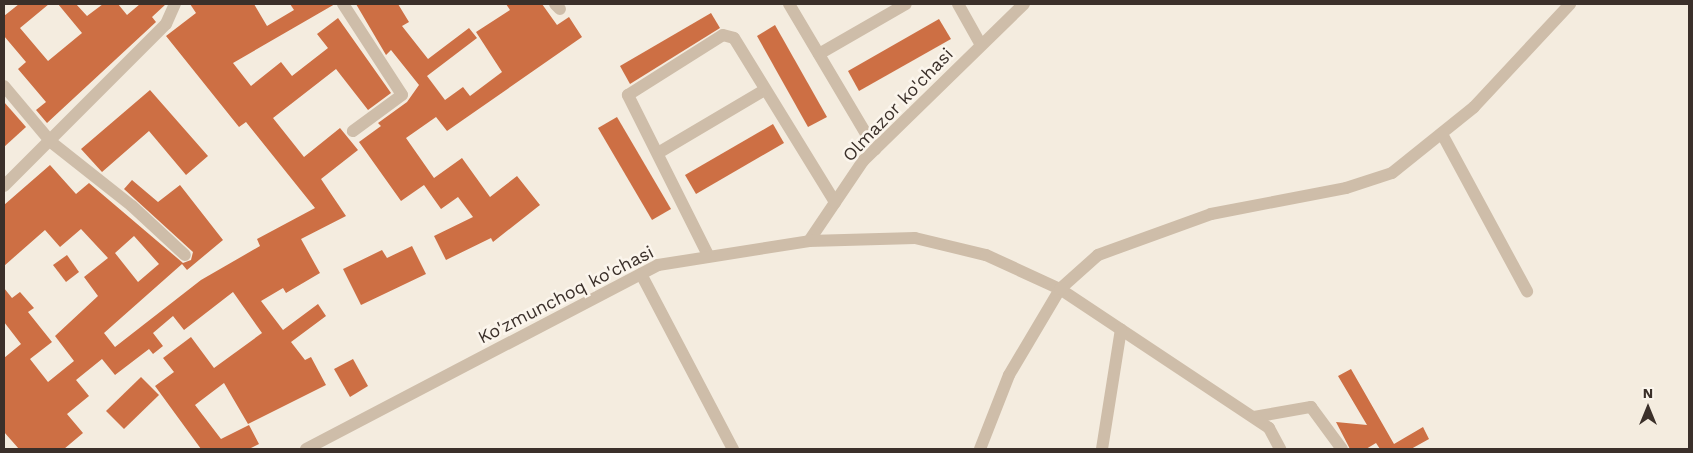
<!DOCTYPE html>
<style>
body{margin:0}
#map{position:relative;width:1693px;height:453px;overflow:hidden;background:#f4ecdf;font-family:"Work Sans",sans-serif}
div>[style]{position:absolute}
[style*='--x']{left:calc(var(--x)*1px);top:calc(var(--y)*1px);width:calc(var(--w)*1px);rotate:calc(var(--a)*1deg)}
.building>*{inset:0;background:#cd6f44}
.minor>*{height:12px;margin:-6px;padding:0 6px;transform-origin:6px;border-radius:6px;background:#cebda9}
span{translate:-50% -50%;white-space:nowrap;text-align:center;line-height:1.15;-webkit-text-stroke:5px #fbf5ec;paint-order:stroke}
.street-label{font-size:18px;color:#3b302a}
.frame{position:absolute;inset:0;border:5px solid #3b302a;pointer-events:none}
.north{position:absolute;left:1623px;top:383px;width:50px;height:50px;-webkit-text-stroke:4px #fbf5ec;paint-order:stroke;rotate:0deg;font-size:14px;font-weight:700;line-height:20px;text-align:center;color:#3b302a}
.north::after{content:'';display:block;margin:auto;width:18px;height:22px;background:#3b302a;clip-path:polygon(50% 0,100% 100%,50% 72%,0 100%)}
</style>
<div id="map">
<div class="building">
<div style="clip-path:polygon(19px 4px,49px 4px,20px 28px,48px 61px,82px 33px,58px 4px,76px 4px,87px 16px,103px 4px,118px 4px,127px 15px,140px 4px,166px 4px,152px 17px,156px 22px,47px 123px,36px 110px,46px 102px,18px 69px,26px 62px,4px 36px,4px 16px)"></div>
<div style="clip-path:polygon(evenodd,190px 4px,254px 4px,267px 26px,294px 10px,290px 4px,335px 4px,233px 63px,251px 86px,281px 62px,292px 76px,328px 48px,317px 34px,338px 18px,391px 93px,368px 110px,336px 69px,273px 118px,304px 157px,340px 128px,358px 150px,321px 179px,346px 216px,301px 239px,320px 273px,286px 293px,283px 288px,261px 301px,283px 330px,318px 304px,326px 316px,291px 342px,305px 360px,311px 357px,326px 385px,248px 424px,224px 383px,195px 405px,221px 439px,249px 425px,259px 444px,249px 449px,201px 449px,155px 386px,174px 372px,163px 358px,191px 337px,214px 368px,262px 333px,233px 292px,184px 330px,173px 316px,153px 333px,163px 346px,153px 354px,149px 349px,115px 375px,102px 359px,76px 380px,89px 396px,67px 414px,83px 433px,64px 449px,19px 449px,4px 432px,4px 358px,21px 344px,4px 322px,4px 288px,12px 298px,20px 292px,34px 308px,28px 312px,52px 342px,30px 359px,48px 382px,74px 361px,55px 336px,98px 296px,84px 277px,108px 258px,81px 229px,60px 247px,45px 230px,4px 266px,4px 205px,50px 165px,76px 194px,89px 183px,183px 263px,191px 260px,193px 252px,124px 189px,132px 180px,158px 202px,180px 185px,223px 240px,187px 270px,182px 264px,104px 333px,115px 347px,201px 280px,260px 246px,257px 239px,315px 208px,246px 122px,239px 127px,166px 36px,196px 13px,190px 4px,134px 236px,159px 264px,138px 282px,115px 253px,134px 236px)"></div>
<div style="clip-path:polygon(356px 4px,398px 4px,409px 22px,402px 26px,428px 59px,469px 28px,477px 38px,427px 76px,445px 100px,463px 87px,470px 96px,502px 72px,476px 32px,510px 10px,506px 4px,542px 4px,557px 25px,569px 17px,582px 37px,447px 131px,436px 117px,406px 138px,434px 178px,462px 158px,490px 197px,517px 176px,540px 205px,493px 242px,491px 238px,446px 260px,434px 236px,473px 217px,458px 197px,441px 209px,424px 185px,401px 201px,359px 142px,381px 126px,378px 123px,407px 102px,419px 85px,391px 50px,386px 55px)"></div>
<div style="clip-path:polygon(711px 13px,720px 28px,630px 84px,620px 66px)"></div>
<div style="clip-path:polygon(939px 19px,951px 39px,859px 91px,848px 71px)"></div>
<div style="clip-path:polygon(775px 25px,827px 117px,808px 127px,757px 36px)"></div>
<div style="clip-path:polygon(150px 90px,208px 156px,186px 175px,149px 131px,102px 172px,81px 149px)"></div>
<div style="clip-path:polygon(4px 102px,26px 127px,4px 147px)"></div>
<div style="clip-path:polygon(617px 117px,671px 209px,652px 220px,598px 128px)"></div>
<div style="clip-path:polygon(773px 124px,784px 143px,696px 194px,685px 175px)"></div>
<div style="clip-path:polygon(412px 246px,426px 274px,361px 305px,343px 269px,382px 250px,387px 258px)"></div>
<div style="clip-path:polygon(67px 255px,79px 272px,66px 282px,53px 265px)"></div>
<div style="clip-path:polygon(353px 359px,368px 386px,350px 397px,334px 369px)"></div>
<div style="clip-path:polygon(1351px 369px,1394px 444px,1423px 427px,1429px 439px,1411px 449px,1380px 449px,1376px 443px,1366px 449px,1350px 449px,1336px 422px,1367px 425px,1338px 376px)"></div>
<div style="clip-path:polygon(141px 377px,159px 395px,124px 429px,106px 411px)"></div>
</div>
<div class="minor">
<div style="--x:343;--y:4;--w:108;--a:57"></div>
<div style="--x:402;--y:95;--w:61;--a:143.7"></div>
<div style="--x:555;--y:4;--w:7;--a:45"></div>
<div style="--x:789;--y:4;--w:169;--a:59.3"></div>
<div style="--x:958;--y:4;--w:47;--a:60.7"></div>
<div style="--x:819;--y:54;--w:100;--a:-29.9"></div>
<div style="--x:4;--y:86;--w:73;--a:50"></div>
<div style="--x:51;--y:142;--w:103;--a:38.3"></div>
<div style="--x:132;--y:206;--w:72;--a:42.8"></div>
<div style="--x:1442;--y:134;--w:179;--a:61.6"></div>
<div style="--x:658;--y:153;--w:122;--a:-30.6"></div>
<div style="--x:4;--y:186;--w:229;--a:-45"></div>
<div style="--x:166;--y:24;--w:22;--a:-66"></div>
<div style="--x:809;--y:241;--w:97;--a:-56"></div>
<div style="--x:863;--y:161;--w:225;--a:-44.3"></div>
<div style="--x:708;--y:255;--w:179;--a:-116.6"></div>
<div style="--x:628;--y:95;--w:112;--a:-32.3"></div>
<div style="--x:723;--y:35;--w:11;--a:15"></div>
<div style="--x:734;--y:38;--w:193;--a:58.4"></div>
<div style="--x:641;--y:274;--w:198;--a:62.3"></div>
<div style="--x:1254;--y:417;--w:58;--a:-10"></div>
<div style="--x:1311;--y:407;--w:52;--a:53.6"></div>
<div style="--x:306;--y:449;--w:397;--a:-27.6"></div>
<div style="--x:658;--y:265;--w:153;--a:-9"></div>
<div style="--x:809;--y:241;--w:106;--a:-1.6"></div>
<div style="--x:915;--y:238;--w:73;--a:13.5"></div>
<div style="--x:986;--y:255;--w:81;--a:24.7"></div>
<div style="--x:1060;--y:289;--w:251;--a:33.6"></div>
<div style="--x:1269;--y:428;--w:24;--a:62"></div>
<div style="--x:980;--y:449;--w:79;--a:-68.6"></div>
<div style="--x:1009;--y:375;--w:100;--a:-59.3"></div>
<div style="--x:1060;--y:289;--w:51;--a:-41.8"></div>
<div style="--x:1098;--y:255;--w:120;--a:-19.9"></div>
<div style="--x:1211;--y:214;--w:137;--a:-10.9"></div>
<div style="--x:1346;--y:188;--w:48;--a:-18.1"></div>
<div style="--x:1392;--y:173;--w:105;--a:-38.8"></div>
<div style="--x:1474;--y:107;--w:141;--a:-47"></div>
<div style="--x:1102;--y:449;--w:121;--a:-81"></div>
</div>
<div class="street-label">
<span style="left:898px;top:105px;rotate:-46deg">Olmazor ko'chasi</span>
<span style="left:566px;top:295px;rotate:-27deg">Ko'zmunchoq ko'chasi</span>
</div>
<div class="frame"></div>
<div class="north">N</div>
</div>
